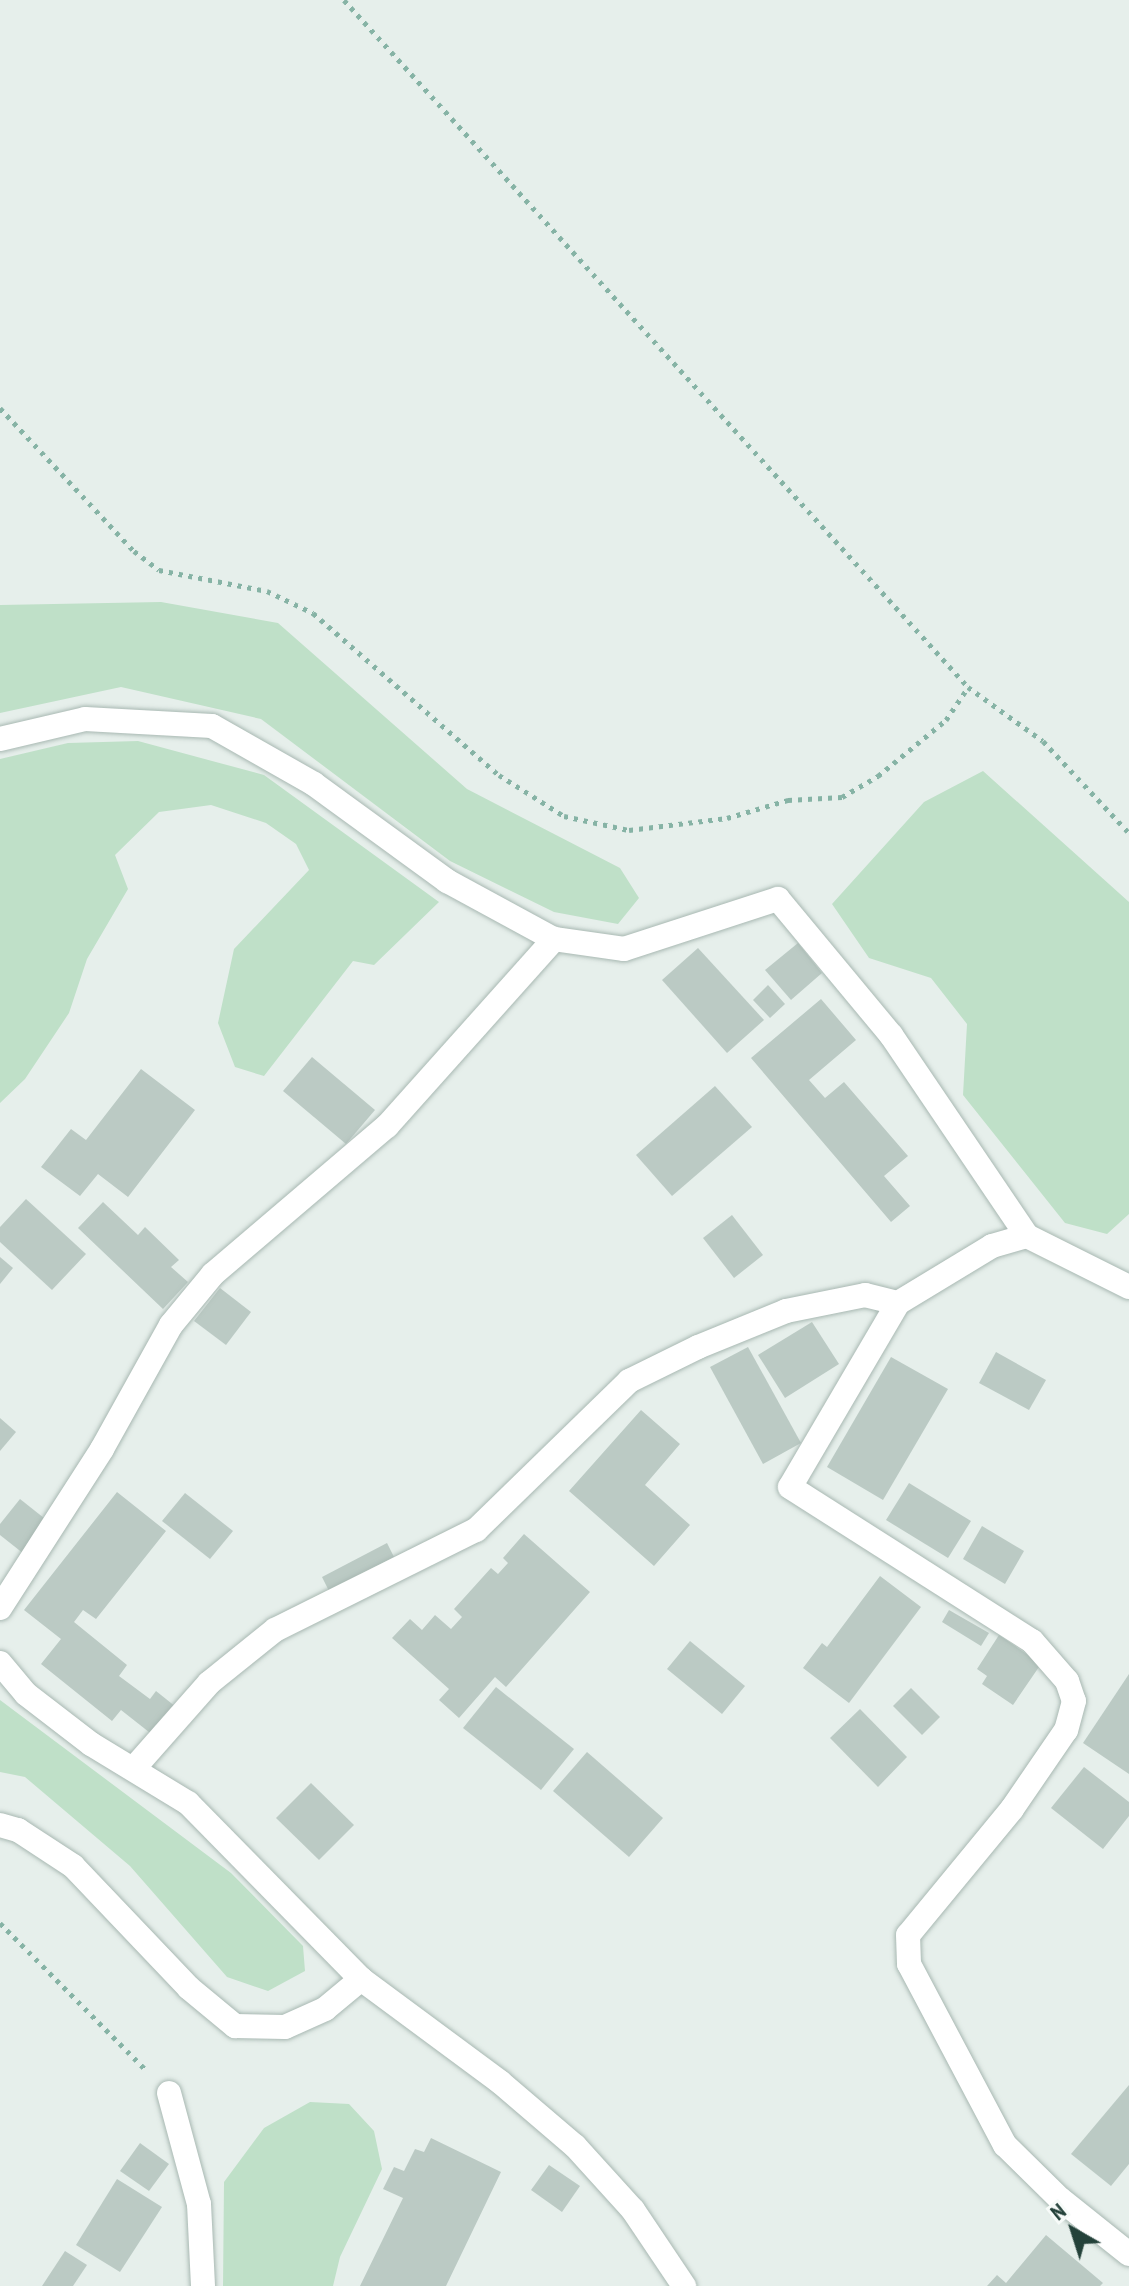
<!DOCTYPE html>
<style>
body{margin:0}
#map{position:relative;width:1129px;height:2286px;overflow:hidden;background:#e6efeb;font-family:"PT Sans Narrow",sans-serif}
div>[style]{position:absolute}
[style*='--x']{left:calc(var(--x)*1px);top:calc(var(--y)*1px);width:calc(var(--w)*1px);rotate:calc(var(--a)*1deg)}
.green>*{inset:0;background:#bfe0c8}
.building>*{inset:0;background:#bbcac4}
.path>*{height:5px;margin-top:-2.5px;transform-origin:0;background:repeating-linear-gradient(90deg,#86b3a5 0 4px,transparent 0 10px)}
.roads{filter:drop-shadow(0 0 2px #a8b8b2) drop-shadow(0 0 2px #a8b8b2)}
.street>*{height:24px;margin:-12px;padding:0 12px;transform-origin:12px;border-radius:12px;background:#fff}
.secondary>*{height:24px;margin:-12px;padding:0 12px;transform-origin:12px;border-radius:12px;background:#fff}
span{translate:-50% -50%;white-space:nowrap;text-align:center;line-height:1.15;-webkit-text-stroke:6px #f7fbf9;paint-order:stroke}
.north{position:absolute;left:1033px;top:2190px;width:80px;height:80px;-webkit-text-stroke:6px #f7fbf9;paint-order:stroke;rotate:321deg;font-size:22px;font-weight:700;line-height:32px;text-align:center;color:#24423a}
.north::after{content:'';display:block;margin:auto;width:28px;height:36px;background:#24423a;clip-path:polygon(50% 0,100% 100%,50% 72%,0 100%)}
</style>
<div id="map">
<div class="green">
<div style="clip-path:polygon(161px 602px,278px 623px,467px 789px,620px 868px,639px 898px,618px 924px,554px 912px,450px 861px,261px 719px,121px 687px,0 713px,0 605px)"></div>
<div style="clip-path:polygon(138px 741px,264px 775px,439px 902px,374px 965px,353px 961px,264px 1076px,235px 1067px,218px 1023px,234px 949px,309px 870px,296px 844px,266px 823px,211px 805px,159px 812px,115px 855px,128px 889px,87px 959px,69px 1013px,25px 1079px,0 1103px,0 759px,68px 743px)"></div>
<div style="clip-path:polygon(983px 771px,1129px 902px,1129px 1214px,1107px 1234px,1065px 1223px,963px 1095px,967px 1024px,931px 978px,869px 958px,832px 904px,924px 802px)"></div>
<div style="clip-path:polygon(0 1700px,231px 1873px,303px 1946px,305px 1971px,268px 1991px,227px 1977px,130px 1866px,25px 1777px,0 1772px)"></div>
<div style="clip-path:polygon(310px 2102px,349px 2104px,374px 2131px,382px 2169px,340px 2257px,333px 2286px,223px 2286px,224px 2182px,264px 2128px)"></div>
</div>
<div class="building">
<div style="clip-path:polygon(798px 943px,822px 973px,791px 1000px,765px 970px)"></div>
<div style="clip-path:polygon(698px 948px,764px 1020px,727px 1053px,662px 980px)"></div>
<div style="clip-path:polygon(768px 985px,785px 1004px,770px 1018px,753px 1000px)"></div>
<div style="clip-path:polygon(821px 999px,856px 1040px,809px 1080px,825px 1098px,844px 1082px,908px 1156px,884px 1176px,910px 1206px,891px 1222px,751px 1058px)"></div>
<div style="clip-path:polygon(312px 1057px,375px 1110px,346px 1144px,283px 1091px)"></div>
<div style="clip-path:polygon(141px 1069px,195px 1110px,128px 1197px,98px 1174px,80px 1196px,41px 1167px,71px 1129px,86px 1140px)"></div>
<div style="clip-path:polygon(715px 1086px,752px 1127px,672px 1196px,636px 1155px)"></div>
<div style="clip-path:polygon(26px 1199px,86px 1254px,52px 1290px,0 1242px,0 1227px)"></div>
<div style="clip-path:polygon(103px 1202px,138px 1235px,145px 1227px,179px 1260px,171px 1267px,188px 1282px,163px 1309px,78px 1228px)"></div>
<div style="clip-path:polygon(732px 1215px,763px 1255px,734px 1278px,703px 1238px)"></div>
<div style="clip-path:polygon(0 1257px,13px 1268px,0 1284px)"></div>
<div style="clip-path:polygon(220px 1288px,251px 1312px,226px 1345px,194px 1321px)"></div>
<div style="clip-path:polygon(812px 1322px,839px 1364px,785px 1398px,758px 1355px)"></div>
<div style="clip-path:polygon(748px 1347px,801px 1443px,763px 1464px,710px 1367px)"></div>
<div style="clip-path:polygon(996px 1352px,1046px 1380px,1029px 1410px,979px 1383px)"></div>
<div style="clip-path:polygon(891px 1357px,948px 1389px,883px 1500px,827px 1467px)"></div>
<div style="clip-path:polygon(641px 1410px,680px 1444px,645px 1485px,690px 1525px,654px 1566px,569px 1491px)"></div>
<div style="clip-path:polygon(0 1418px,16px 1432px,0 1451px)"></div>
<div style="clip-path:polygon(909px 1483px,971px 1521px,948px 1558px,886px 1520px)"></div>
<div style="clip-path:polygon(117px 1492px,166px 1531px,96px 1619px,83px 1610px,74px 1622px,127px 1665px,119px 1676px,150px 1699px,156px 1691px,176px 1707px,154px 1736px,121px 1710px,112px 1721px,41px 1664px,61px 1639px,24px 1610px)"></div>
<div style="clip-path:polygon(185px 1493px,233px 1531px,210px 1559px,162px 1521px)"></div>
<div style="clip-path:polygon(20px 1499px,49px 1522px,24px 1554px,0 1535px,0 1524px)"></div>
<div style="clip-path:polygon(982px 1526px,1024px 1551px,1005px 1584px,963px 1559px)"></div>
<div style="clip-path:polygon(524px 1534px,590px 1592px,506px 1687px,495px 1677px,459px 1718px,439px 1700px,449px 1689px,392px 1638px,410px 1619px,422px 1630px,435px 1615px,451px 1629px,462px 1617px,454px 1609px,491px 1568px,498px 1574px,508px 1563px,503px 1558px)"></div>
<div style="clip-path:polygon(387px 1543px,394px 1557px,329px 1591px,322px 1577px)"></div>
<div style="clip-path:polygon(880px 1576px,921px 1607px,849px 1703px,803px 1668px,822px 1643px,827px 1647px)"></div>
<div style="clip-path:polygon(949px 1610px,989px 1633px,981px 1646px,942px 1622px)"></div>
<div style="clip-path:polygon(999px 1635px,1041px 1664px,1013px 1705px,982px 1684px,987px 1676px,977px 1669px)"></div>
<div style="clip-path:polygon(690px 1641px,745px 1686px,722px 1714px,667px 1669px)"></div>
<div style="clip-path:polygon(1129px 1674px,1129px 1774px,1083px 1743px)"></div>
<div style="clip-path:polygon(496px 1687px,574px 1749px,541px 1790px,463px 1728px)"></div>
<div style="clip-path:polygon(911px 1688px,940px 1717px,922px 1735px,893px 1706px)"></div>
<div style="clip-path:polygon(860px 1709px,907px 1757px,878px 1787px,830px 1738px)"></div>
<div style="clip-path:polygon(587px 1752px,663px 1818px,629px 1857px,553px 1791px)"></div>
<div style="clip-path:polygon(1084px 1767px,1129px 1802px,1129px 1816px,1103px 1849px,1051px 1808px)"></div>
<div style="clip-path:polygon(311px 1783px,354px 1825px,319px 1860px,276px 1818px)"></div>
<div style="clip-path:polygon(1129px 2085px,1129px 2164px,1111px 2186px,1071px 2154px)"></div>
<div style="clip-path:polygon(431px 2138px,501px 2172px,446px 2286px,360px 2286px,403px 2198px,383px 2189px,394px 2167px,404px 2171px,415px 2149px,424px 2152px)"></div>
<div style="clip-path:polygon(140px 2143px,169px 2164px,149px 2191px,120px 2171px)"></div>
<div style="clip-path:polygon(549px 2165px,580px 2186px,562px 2212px,531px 2190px)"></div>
<div style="clip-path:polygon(117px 2179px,162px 2207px,120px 2272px,76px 2245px)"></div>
<div style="clip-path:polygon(1046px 2235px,1103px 2283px,1100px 2286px,987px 2286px,997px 2275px,1006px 2283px)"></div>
<div style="clip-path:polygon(65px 2251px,87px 2265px,73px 2286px,42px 2286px)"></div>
</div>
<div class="path">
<div style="--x:344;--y:0;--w:928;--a:47.75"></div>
<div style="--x:968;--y:687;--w:92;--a:35.8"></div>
<div style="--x:1043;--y:741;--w:126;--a:46.9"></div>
<div style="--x:0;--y:408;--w:196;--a:46.9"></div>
<div style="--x:134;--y:551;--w:31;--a:37"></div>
<div style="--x:159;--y:570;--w:110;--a:11"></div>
<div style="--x:267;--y:591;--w:51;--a:25.6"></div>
<div style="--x:313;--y:613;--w:247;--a:41.1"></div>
<div style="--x:499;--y:775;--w:77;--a:32.2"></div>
<div style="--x:564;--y:816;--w:66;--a:12.2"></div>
<div style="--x:629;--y:830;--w:99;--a:-7"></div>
<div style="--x:727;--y:818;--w:64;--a:-16.4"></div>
<div style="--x:788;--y:800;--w:54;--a:-3.2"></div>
<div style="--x:842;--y:797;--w:42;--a:-30.3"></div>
<div style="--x:878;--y:776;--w:88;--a:-39.5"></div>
<div style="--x:946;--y:720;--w:40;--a:-56"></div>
<div style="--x:0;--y:1923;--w:207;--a:45.2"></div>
</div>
<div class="roads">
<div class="street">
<div style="--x:0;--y:739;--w:87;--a:-13.2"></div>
<div style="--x:85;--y:719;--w:127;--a:3.2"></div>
<div style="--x:212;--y:726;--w:117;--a:29.6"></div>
<div style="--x:314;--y:784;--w:165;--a:36.1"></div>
<div style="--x:447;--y:881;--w:122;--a:28.5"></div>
<div style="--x:898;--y:1303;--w:213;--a:120.4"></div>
<div style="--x:790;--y:1487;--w:287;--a:32.5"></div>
<div style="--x:1032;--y:1641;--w:53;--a:48.8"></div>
<div style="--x:1067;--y:1681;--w:21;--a:71"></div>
<div style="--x:1074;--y:1701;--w:30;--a:105"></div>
<div style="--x:1066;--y:1730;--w:96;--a:124.4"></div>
<div style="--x:1012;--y:1809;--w:163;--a:129.5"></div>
<div style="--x:908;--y:1935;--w:29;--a:88"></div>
<div style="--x:909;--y:1964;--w:205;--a:62.1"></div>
<div style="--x:1005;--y:2145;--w:77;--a:44.5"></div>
<div style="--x:1060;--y:2199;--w:88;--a:38.6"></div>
<div style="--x:0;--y:1608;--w:189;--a:-57.3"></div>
<div style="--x:102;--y:1449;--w:142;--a:-60.9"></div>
<div style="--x:171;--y:1325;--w:66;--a:-50.5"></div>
<div style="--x:213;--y:1274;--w:228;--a:-40.4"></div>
<div style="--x:387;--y:1126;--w:251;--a:-48.2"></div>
<div style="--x:554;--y:939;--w:71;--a:8.1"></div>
<div style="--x:624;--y:949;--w:162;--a:-18"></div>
<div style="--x:778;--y:899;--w:177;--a:50.3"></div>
<div style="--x:891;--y:1035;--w:243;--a:55.9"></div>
<div style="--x:0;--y:1663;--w:40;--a:50"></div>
<div style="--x:26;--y:1694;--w:82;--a:37.6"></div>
<div style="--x:91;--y:1744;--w:114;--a:31.3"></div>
<div style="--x:188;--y:1803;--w:247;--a:45.5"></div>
<div style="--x:361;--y:1979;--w:173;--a:36.5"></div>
<div style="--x:500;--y:2082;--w:99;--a:40.5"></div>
<div style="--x:575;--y:2146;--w:86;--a:47.8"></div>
<div style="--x:633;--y:2210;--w:92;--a:56.1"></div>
<div style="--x:135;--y:1767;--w:112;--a:-48.6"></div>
<div style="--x:209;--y:1683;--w:85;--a:-38.8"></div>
<div style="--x:275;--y:1630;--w:225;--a:-26.5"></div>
<div style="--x:476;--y:1530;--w:214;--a:-44.2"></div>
<div style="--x:629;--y:1381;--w:77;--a:-26.2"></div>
<div style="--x:698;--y:1347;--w:95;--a:-22.2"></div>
<div style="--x:786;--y:1311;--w:81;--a:-11.4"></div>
<div style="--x:865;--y:1295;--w:34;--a:14"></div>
<div style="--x:898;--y:1303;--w:110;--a:-31.2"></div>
<div style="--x:992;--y:1246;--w:36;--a:-16"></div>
<div style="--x:1027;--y:1236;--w:114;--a:26.6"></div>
<div style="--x:169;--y:2093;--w:115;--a:74.9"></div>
<div style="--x:199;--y:2204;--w:82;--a:87.2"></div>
</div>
<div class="secondary">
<div style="--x:0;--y:1825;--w:19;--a:16"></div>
<div style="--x:18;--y:1830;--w:66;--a:33.2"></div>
<div style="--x:73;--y:1866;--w:168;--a:46.4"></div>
<div style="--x:189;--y:1988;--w:60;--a:39.6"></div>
<div style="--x:235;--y:2026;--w:50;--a:1.1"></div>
<div style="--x:285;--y:2027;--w:44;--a:-24.2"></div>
<div style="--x:325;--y:2009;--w:47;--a:-39.8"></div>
</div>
</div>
<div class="north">N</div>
</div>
